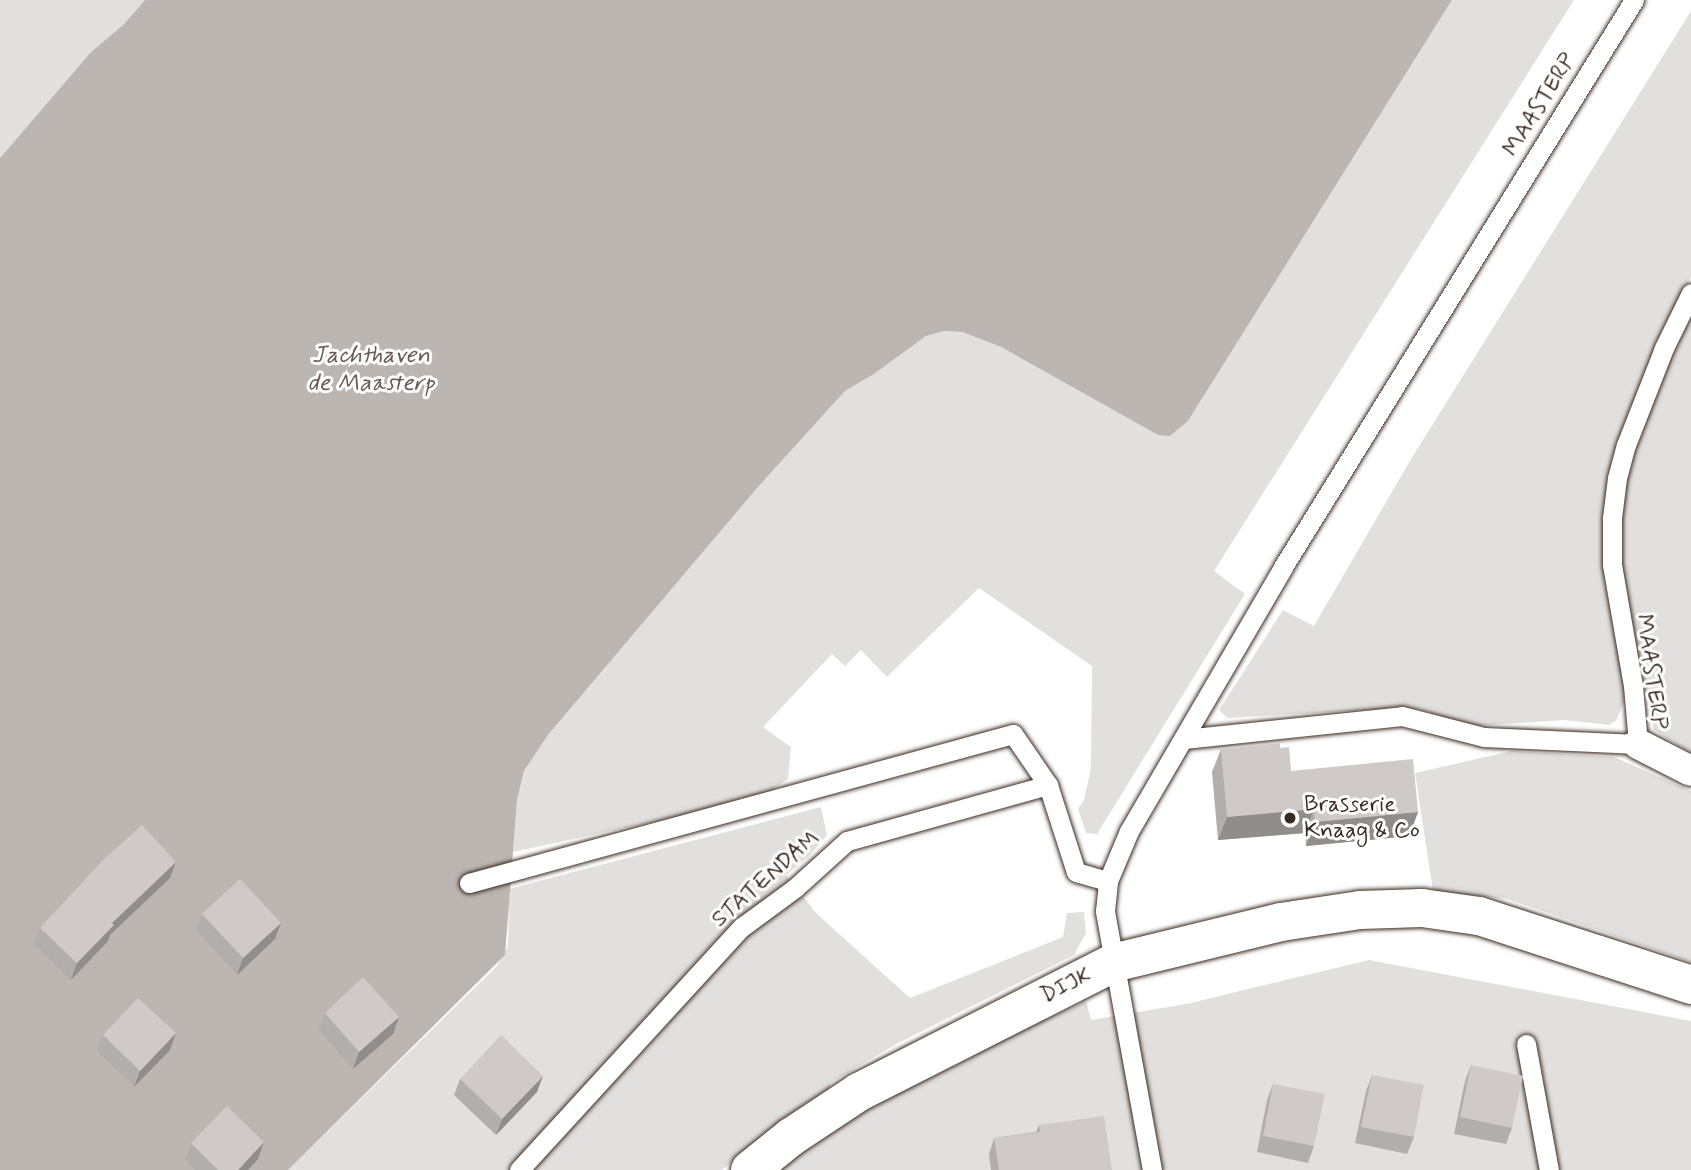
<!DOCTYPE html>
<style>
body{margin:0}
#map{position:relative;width:1691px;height:1170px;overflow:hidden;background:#fff;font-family:Mynerve,sans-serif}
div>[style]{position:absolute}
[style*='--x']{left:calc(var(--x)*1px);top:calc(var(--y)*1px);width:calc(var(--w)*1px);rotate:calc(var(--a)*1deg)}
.green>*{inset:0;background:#e2e0de}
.water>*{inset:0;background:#bcb6b3}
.roads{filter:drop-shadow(0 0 2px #3b2a1e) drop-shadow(0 0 2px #3b2a1e)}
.service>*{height:19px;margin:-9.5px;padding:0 9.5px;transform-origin:9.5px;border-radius:9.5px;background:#fff}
.pedestrian>*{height:30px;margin:-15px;padding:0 15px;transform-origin:15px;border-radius:15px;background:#fff}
.minor>*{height:38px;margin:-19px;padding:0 19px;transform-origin:19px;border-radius:19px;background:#fff}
.wall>*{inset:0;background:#b2aeab}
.shaded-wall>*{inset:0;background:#918d8b}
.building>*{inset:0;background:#cfcac7}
.dots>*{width:19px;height:19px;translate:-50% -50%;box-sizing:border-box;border:4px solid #fff;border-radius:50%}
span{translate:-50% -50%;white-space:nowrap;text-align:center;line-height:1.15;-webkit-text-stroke:6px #fff;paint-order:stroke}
.street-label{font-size:23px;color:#3b2a1e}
.poi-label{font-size:23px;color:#3b2a1e}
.left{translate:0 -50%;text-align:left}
.water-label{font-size:24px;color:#685b52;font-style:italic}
</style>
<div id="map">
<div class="green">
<div style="clip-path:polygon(0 0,145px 0,123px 25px,91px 52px,0 158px)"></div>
<div style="clip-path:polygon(1452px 0,1574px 0,1214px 571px,1245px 594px,1097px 834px,1086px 833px,1078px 809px,1084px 800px,1091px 768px,1092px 666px,979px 588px,887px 677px,861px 650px,845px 666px,832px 654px,763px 727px,791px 747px,788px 779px,759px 799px,513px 852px,517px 800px,524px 771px,548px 735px,758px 487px,845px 391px,874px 374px,926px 336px,944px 331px,962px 332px,1001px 347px,1158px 435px,1170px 435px,1188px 421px)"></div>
<div style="clip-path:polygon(1691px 11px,1691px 277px,1653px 359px,1603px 556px,1624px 686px,1624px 702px,1616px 721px,1609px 725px,1565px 720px,1473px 726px,1419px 709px,1399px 708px,1227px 718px,1219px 710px,1283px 610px,1314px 626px,1411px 459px)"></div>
<div style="clip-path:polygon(1691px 315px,1691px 753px,1654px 730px,1622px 585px,1621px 510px,1631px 458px,1655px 391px)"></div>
<div style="clip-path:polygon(1512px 751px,1614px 757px,1691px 791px,1691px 962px,1507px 899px,1433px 891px,1415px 773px)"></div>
<div style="clip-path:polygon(821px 807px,827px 835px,809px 856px,786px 875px,817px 914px,910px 998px,1063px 937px,1067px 913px,1084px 912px,1086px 933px,1074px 955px,898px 1043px,830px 1083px,832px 1093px,754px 1144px,722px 1170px,288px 1170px,497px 966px,508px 946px,509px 889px)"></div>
<div style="clip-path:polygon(1369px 960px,1691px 1021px,1691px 1170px,774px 1170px,891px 1089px,1086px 1001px,1091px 1020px,1186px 1004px)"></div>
</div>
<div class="water">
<div style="clip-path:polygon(145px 0,1452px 0,1188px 421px,1170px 436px,1158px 435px,1001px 347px,962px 332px,944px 331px,926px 336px,874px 374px,845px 391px,758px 487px,548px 735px,524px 771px,517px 800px,505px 955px,288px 1170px,0 1170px,0 158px,91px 52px,123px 25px)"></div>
</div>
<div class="roads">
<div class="service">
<div style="--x:1184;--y:739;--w:219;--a:-6"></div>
<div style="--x:1402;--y:716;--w:85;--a:14.4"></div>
<div style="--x:1484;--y:737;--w:154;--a:2.6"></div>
<div style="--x:1638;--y:744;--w:58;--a:-94.9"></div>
<div style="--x:1633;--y:686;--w:123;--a:-99.8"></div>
<div style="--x:1612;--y:565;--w:47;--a:-90"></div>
<div style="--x:1612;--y:518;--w:40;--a:-82.9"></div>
<div style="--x:1617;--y:478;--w:34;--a:-75"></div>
<div style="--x:1626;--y:445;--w:104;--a:-68.6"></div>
<div style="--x:1664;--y:348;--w:61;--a:-63.9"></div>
<div style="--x:469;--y:883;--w:564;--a:-15.32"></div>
<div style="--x:1013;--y:734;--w:62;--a:55.5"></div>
<div style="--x:1526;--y:1044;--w:128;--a:79.7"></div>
<div style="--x:519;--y:1170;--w:330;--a:-47.5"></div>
<div style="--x:742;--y:927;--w:66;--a:-36.3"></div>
<div style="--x:795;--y:888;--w:70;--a:-42.1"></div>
<div style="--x:847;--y:841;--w:209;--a:-15.6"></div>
<div style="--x:1048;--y:785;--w:91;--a:72.2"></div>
<div style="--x:1076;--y:872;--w:33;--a:16"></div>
<div style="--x:1152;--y:1170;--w:263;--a:-100.3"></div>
<div style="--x:1105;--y:911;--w:30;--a:-84"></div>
<div style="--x:1108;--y:881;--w:54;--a:-67.2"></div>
<div style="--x:1129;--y:831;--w:306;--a:-59.7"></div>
<div style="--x:1283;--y:567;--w:667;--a:-58.24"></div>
</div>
<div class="pedestrian">
<div style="--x:1638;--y:744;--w:59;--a:27"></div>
</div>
<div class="minor">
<div style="--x:750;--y:1170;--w:53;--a:-38.8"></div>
<div style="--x:791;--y:1137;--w:82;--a:-33.5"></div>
<div style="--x:859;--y:1092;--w:285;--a:-26.9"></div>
<div style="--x:1113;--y:963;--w:173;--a:-13.7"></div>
<div style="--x:1281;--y:922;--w:80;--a:-8.6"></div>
<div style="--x:1360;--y:910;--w:62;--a:-1.8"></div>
<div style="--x:1422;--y:908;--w:58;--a:8"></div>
<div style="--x:1479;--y:916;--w:223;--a:18"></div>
</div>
</div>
<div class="wall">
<div style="clip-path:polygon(1280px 748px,1291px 771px,1418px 812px,1409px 836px,1306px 846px,1305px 833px,1218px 840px,1212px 772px,1221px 749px)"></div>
<div style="clip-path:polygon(176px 862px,170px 878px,110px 935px,108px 941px,71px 980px,34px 944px,40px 928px)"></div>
<div style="clip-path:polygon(202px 914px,281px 923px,275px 939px,237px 975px,196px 930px)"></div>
<div style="clip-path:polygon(325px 1013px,399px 1017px,393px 1034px,353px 1069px,319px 1030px)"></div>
<div style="clip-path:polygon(176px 1033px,170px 1050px,134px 1087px,97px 1051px,103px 1035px)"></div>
<div style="clip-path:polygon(1471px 1065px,1512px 1128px,1506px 1144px,1454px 1134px,1465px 1081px)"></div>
<div style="clip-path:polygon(1372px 1075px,1414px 1137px,1407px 1154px,1355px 1143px,1366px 1091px)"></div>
<div style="clip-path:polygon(460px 1079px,537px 1092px,496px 1135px,454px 1095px)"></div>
<div style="clip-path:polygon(1273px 1084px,1314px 1146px,1308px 1163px,1257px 1152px,1267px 1100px)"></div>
<div style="clip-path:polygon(1039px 1125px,1112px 1170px,991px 1170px,989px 1154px,994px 1138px,1036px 1132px)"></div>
<div style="clip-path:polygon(191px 1143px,258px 1159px,248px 1170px,195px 1170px,185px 1160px)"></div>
</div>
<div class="shaded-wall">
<div style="clip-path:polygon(1314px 809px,1305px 833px,1218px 840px,1227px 817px)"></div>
<div style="clip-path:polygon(1418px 812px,1409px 836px,1306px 846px,1315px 822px)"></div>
<div style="clip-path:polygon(176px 862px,170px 878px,110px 935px,108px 941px,71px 980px,77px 963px,112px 923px)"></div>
<div style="clip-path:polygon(281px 923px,275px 939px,237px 975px,243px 958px)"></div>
<div style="clip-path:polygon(399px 1017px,393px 1034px,353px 1069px,359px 1052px)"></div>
<div style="clip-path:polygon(176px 1033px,170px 1050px,134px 1087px,140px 1071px)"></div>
<div style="clip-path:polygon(543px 1076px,537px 1092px,496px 1135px,502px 1119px)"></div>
<div style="clip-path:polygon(264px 1142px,258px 1159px,248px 1170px,238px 1170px)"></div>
</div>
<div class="building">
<div style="clip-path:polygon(1280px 743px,1280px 748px,1289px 747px,1291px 771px,1413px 759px,1418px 812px,1315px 822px,1314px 809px,1227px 817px,1221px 749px)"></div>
<div style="clip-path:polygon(142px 825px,176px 862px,112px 923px,114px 925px,77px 963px,40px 928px,103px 860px)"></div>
<div style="clip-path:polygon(240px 879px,281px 923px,243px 958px,202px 914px)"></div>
<div style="clip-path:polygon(363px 977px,399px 1017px,359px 1052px,325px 1013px)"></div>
<div style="clip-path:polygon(138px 998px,176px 1033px,140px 1071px,103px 1035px)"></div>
<div style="clip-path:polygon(501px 1035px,543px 1076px,502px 1119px,460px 1079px)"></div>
<div style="clip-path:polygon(1471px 1065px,1523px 1076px,1512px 1128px,1460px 1117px)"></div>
<div style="clip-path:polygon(1372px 1075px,1424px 1085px,1414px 1137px,1361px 1127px)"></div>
<div style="clip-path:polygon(1273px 1084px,1325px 1094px,1314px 1146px,1263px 1136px)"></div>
<div style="clip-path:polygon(227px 1106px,264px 1142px,238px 1170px,218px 1170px,191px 1143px)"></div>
<div style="clip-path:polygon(1104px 1116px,1112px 1170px,999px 1170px,994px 1138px,1040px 1132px,1039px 1125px)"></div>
</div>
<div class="dots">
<div style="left:1290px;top:818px;background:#3b2a1e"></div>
</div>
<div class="street-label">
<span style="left:1540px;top:105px;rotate:-58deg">MAASTERP</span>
<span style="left:1651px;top:672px;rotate:82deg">MAASTERP</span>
<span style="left:766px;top:879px;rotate:-41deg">STATENDAM</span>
<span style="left:1066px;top:986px;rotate:-26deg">DIJK</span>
</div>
<div class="poi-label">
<span class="left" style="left:1304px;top:818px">Brasserie<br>Knaag &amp; Co</span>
</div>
<div class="water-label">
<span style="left:371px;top:370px">Jachthaven<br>de Maasterp</span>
</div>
</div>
